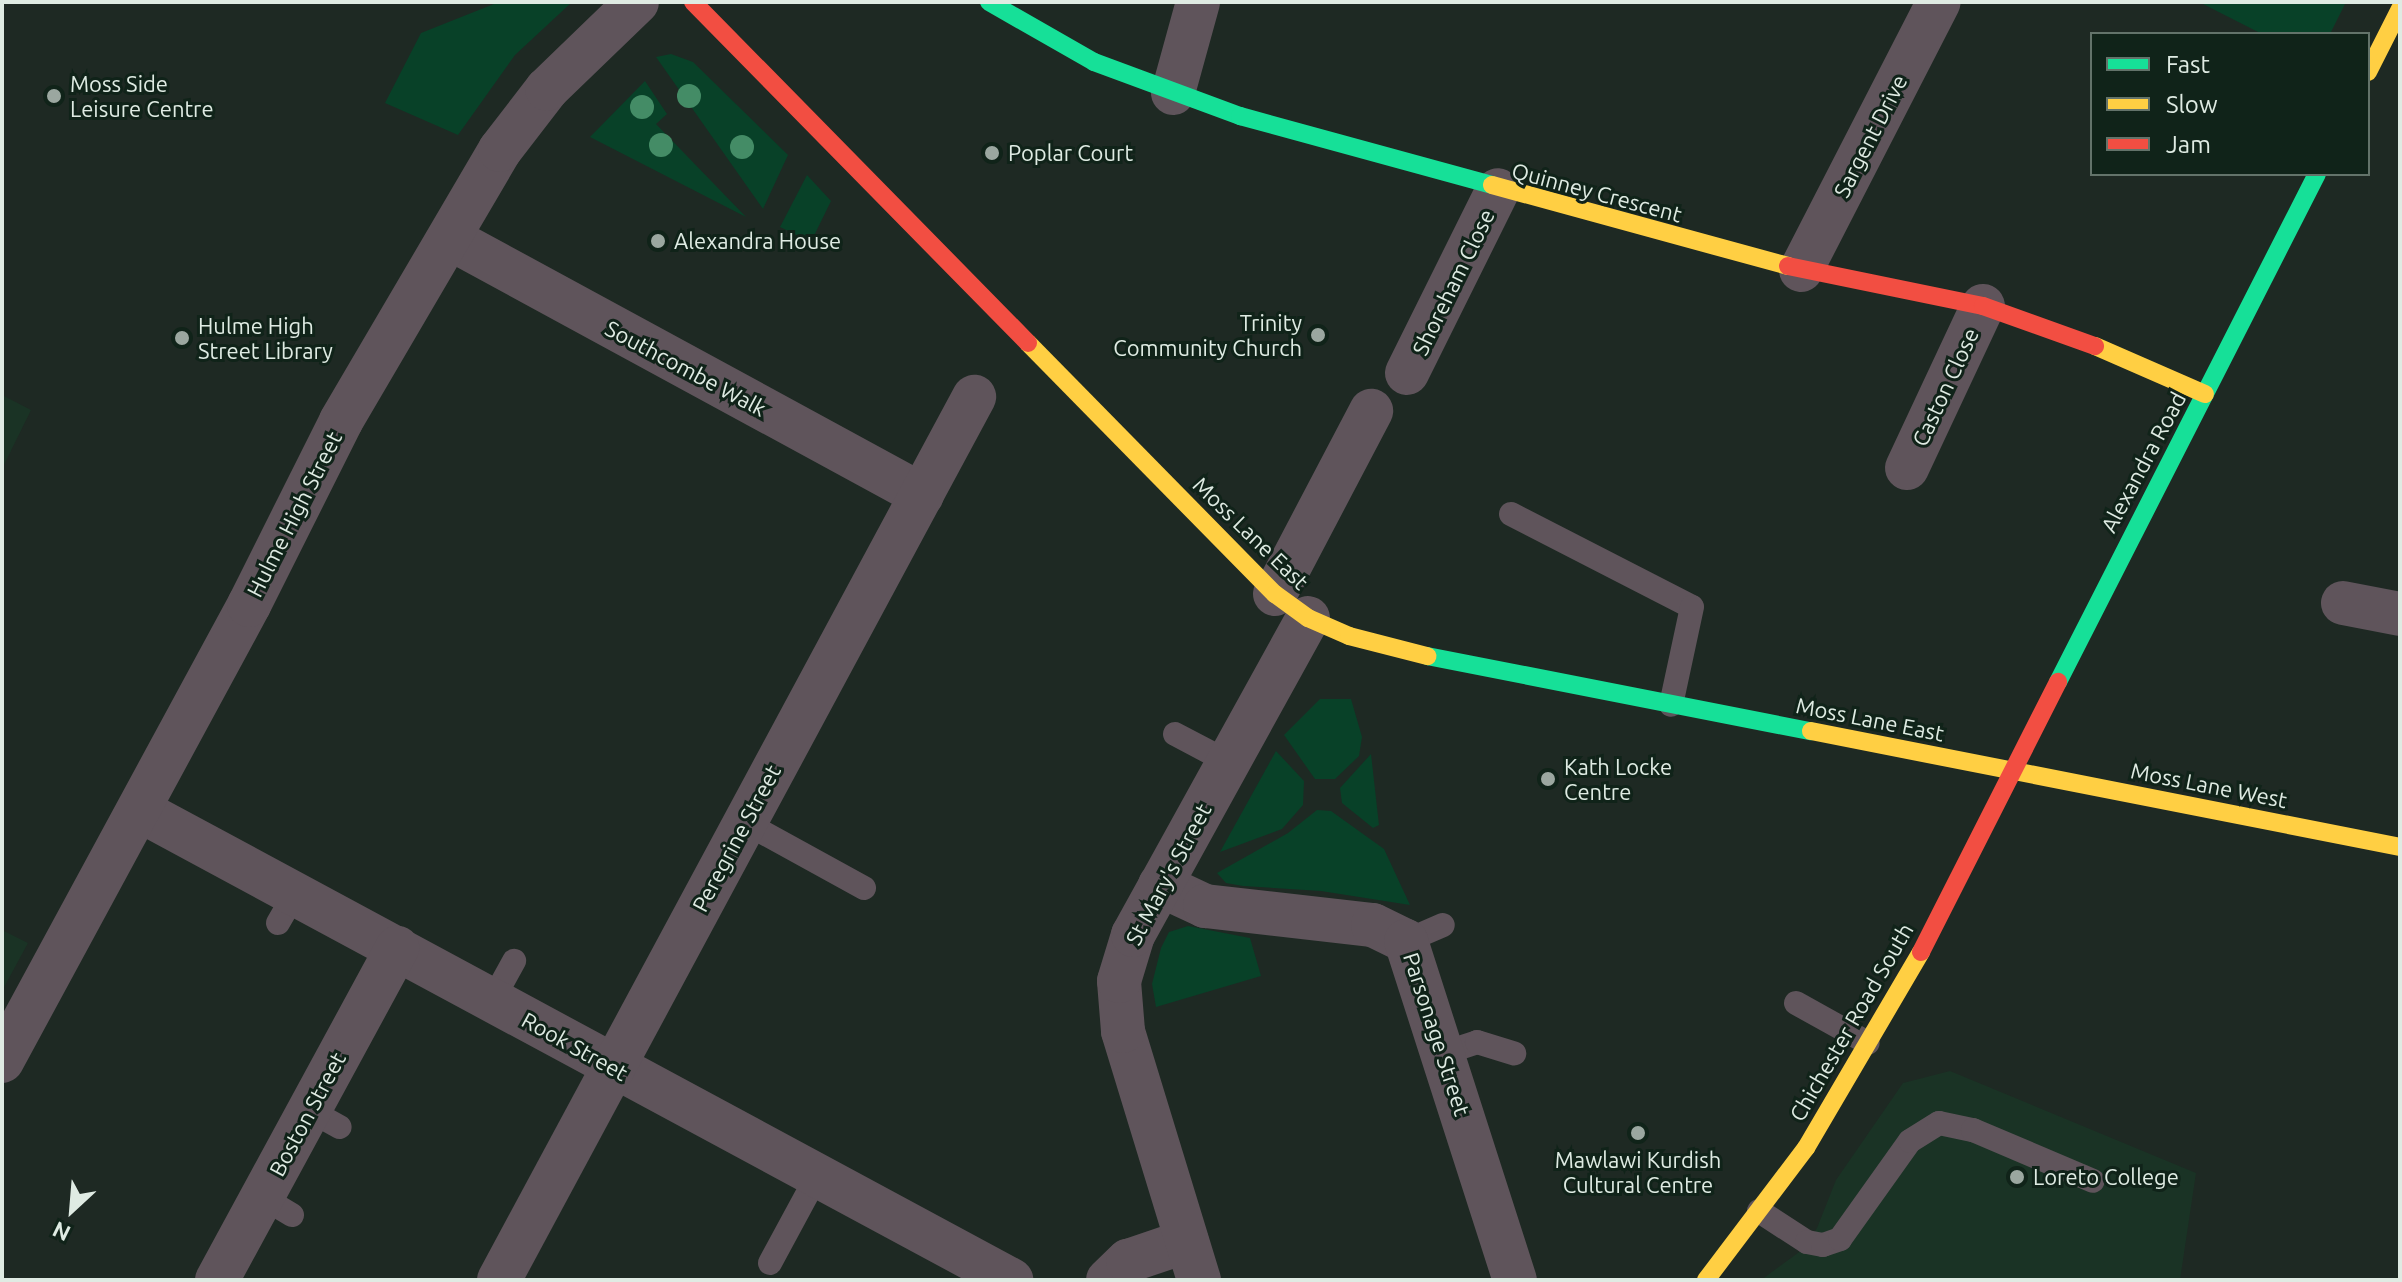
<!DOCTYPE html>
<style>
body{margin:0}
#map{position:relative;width:2402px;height:1282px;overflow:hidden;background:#1e2923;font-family:Ubuntu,sans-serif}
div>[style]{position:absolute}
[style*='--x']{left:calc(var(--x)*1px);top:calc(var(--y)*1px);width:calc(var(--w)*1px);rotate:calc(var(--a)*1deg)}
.built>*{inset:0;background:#1a3325}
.green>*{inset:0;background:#084128}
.lane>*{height:24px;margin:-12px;padding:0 12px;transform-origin:12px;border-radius:12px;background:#5f545b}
.street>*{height:44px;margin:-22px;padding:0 22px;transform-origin:22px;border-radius:22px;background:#5f545b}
.fast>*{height:18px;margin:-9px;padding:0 9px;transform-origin:9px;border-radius:9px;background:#16e098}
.slow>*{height:18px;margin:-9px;padding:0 9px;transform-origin:9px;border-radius:9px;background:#ffcf43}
.jam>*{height:18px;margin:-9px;padding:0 9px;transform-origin:9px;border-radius:9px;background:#f24e42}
.trees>*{width:24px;height:24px;margin:-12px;border-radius:50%;background:#448c66}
.dots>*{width:22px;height:22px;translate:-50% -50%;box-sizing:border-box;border:4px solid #102319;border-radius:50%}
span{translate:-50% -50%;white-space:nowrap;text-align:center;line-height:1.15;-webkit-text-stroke:6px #102319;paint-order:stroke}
.poi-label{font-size:22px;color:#dfebe3}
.left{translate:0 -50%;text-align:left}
.right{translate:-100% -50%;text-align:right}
.street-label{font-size:22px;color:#dfebe3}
.frame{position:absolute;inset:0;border:4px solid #dfebe3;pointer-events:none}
.legend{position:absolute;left:2090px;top:32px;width:280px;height:144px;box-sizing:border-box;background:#102319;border:2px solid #63736a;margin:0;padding:10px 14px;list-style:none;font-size:24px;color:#dfebe3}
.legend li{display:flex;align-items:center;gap:16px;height:40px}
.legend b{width:40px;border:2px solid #63736a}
.north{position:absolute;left:32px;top:1170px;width:80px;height:80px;-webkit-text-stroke:6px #102319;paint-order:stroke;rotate:206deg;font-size:22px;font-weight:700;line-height:32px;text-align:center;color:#dfebe3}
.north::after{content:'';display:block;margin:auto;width:28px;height:36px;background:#dfebe3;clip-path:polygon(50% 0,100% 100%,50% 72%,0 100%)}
</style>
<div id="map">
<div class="built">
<div style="clip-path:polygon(2px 395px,31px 410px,2px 469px)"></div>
<div style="clip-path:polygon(2px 930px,28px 943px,2px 991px)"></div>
<div style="clip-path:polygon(1950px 1071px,2196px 1173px,2180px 1280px,1761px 1280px,1802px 1250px,1817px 1228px,1836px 1180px,1903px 1083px)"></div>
</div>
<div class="green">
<div style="clip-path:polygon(499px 2px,572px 2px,515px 55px,458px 135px,385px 103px,421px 33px)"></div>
<div style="clip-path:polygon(2199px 2px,2346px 2px,2330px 34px,2262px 34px)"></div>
<div style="clip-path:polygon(671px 54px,693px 62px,788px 155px,763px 209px,656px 57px)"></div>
<div style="clip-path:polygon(645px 81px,667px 114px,656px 124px,746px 217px,590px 137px)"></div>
<div style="clip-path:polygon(807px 175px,831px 201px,811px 242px,780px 227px)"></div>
<div style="clip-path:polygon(1320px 699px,1351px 699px,1362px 737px,1359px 756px,1335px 779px,1315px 779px,1284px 735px)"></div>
<div style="clip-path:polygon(1276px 751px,1304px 781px,1303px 805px,1282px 829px,1220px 852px)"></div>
<div style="clip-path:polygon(1371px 754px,1379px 825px,1373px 828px,1342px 803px,1340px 788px)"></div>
<div style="clip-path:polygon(1317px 810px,1331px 811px,1384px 849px,1410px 905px,1321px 891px,1243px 886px,1226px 883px,1217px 873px,1288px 833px)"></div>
<div style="clip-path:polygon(1188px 926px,1250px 938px,1261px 976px,1156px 1007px,1152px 984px,1161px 948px,1169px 932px)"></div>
</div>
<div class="lane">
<div style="--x:1511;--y:514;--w:203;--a:27.2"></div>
<div style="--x:1692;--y:607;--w:100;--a:102.1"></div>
<div style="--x:1175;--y:734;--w:60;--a:27.8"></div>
<div style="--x:744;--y:822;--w:137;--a:28.8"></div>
<div style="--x:278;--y:923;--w:34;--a:-60"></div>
<div style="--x:1406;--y:941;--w:40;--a:-23.4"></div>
<div style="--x:492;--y:1001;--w:46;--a:-61.2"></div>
<div style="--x:1796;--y:1003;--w:82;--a:29.1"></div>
<div style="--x:1444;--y:1053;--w:35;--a:-18"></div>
<div style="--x:1477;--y:1042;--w:39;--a:17"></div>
<div style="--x:309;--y:1110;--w:35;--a:29"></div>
<div style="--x:262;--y:1197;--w:35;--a:31"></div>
<div style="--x:1759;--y:1211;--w:57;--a:32.9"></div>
<div style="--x:1807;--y:1242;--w:16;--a:11"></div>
<div style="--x:1823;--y:1245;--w:18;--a:-19"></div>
<div style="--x:1840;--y:1239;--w:120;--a:-54.5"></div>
<div style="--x:1910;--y:1141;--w:34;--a:-32"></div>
<div style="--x:1939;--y:1123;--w:35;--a:12"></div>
<div style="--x:1973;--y:1130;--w:130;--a:23"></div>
<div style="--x:770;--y:1263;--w:99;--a:-61.6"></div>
</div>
<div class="street">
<div style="--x:1173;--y:93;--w:94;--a:-74.6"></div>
<div style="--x:451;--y:239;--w:536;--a:28.53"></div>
<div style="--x:1801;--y:270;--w:301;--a:-62.8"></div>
<div style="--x:1407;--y:373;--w:204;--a:-63.6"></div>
<div style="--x:1907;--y:468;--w:179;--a:-64.9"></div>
<div style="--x:1275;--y:594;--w:207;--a:-62.3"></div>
<div style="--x:2343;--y:603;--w:58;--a:10.9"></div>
<div style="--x:139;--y:810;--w:991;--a:28.32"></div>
<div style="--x:1160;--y:885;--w:50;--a:25"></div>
<div style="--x:1205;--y:906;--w:169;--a:6.5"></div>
<div style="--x:1373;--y:925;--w:37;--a:26"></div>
<div style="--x:1406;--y:941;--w:356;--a:72.2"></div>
<div style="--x:2;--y:1061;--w:519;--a:-61.56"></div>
<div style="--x:249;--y:605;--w:206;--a:-63.4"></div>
<div style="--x:341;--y:421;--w:314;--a:-59.6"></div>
<div style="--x:500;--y:150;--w:77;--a:-52.4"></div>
<div style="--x:547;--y:89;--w:125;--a:-44"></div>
<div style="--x:217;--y:1280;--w:378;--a:-61.5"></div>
<div style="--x:499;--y:1280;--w:1003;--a:-61.72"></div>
<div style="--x:1108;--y:1280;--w:28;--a:-44"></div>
<div style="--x:1128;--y:1261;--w:62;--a:-18.7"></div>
<div style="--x:1199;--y:1280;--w:260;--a:-107"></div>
<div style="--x:1123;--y:1031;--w:50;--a:-94.6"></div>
<div style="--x:1119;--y:981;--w:48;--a:-73.1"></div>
<div style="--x:1133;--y:935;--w:362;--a:-61.1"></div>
</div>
<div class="fast">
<div style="--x:989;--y:2;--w:121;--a:29.7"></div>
<div style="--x:1094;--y:62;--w:156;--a:20.3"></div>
<div style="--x:1240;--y:116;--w:261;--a:15.3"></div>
<div style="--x:1427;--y:656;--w:391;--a:11.1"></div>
<div style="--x:2058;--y:682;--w:570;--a:-62.99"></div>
</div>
<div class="slow">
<div style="--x:2368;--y:72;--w:71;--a:-63.1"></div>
<div style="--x:1492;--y:185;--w:307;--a:15.3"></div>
<div style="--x:1028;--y:343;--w:352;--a:45.5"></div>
<div style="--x:1275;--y:594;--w:41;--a:36"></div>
<div style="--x:1308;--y:618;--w:45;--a:23.7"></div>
<div style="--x:1349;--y:636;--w:81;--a:14.4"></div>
<div style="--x:2095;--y:346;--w:120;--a:23.6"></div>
<div style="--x:1811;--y:731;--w:600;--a:11.14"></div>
<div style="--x:1706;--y:1280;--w:166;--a:-52.9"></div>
<div style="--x:1806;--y:1148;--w:227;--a:-59.6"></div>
</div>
<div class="jam">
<div style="--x:693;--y:2;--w:478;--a:45.5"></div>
<div style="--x:1788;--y:266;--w:199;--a:11.6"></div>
<div style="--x:1983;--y:306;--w:119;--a:19.7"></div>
<div style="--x:1921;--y:952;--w:303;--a:-63.1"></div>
</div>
<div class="trees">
<div style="left:689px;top:96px"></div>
<div style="left:642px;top:107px"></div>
<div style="left:661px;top:145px"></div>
<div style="left:742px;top:147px"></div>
</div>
<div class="dots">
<div style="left:54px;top:96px;background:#9ba7a0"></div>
<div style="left:992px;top:153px;background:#9ba7a0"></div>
<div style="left:658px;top:241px;background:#9ba7a0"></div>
<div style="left:1318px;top:335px;background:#9ba7a0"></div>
<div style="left:182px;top:338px;background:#9ba7a0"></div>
<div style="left:1548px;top:779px;background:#9ba7a0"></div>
<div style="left:1638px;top:1133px;background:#9ba7a0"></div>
<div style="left:2017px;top:1177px;background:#9ba7a0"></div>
</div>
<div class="poi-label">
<span class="left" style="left:70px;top:96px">Moss Side<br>Leisure Centre</span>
<span class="left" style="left:1008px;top:153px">Poplar Court</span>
<span class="left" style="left:674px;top:241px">Alexandra House</span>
<span class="right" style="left:1302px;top:335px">Trinity<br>Community Church</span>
<span class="left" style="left:198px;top:338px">Hulme High<br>Street Library</span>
<span class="left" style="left:1564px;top:779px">Kath Locke<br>Centre</span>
<span style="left:1638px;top:1172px">Mawlawi Kurdish<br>Cultural Centre</span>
<span class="left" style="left:2033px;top:1177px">Loreto College</span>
</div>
<div class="street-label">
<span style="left:1870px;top:136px;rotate:-63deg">Sargent Drive</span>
<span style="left:1597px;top:192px;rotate:15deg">Quinney Crescent</span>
<span style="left:1453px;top:282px;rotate:-64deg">Shoreham Close</span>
<span style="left:686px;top:368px;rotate:28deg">Southcombe Walk</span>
<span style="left:1945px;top:387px;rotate:-65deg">Caston Close</span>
<span style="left:2143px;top:462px;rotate:-62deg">Alexandra Road</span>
<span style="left:294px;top:514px;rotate:-63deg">Hulme High Street</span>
<span style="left:1251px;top:533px;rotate:44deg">Moss Lane East</span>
<span style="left:1870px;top:719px;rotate:11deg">Moss Lane East</span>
<span style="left:2209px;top:785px;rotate:11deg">Moss Lane West</span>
<span style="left:736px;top:838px;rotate:-62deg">Peregrine Street</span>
<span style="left:1168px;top:874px;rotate:-62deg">St Mary's Street</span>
<span style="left:1851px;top:1022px;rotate:-60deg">Chichester Road South</span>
<span style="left:1437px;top:1034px;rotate:72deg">Parsonage Street</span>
<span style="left:575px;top:1046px;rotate:29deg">Rook Street</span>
<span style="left:307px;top:1114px;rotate:-62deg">Boston Street</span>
</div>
<div class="frame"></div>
<ul class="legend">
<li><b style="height:10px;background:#16e098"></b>Fast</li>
<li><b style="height:10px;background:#ffcf43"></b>Slow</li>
<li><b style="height:10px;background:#f24e42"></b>Jam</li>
</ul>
<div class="north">N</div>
</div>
